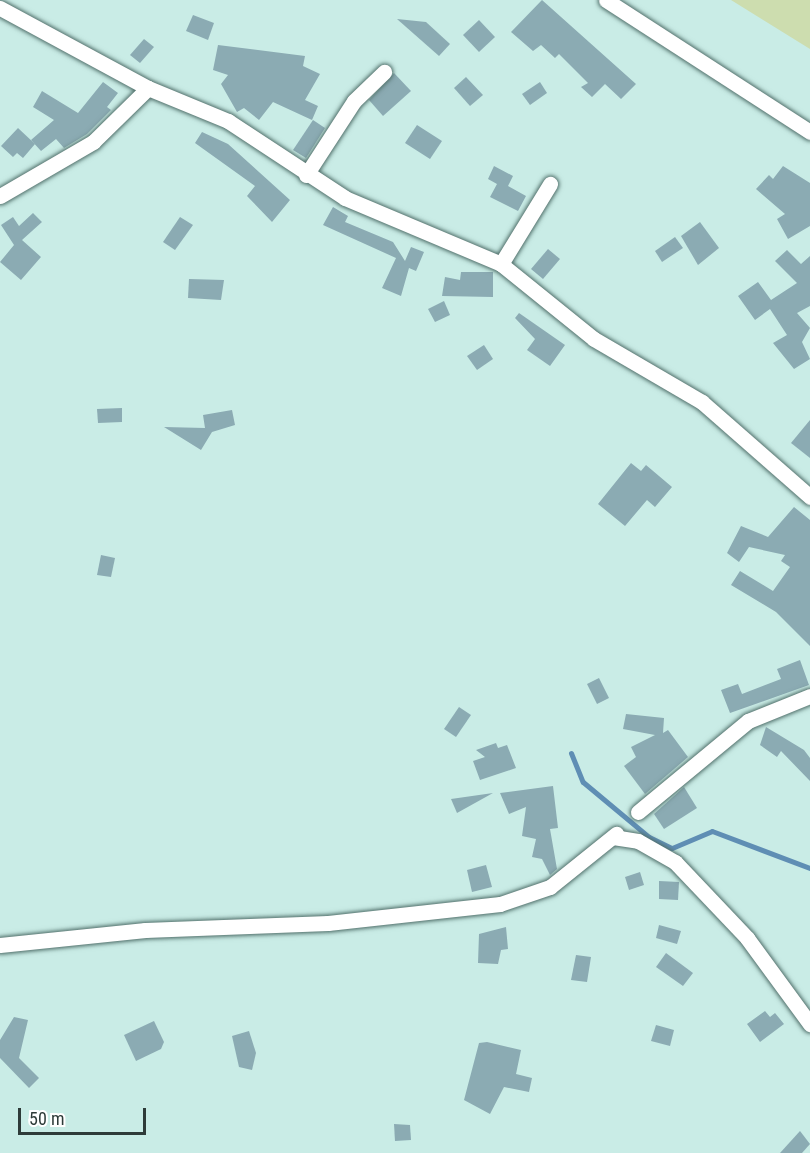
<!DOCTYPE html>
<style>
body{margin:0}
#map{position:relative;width:810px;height:1153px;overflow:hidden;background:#c9ece6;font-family:"Roboto Condensed",sans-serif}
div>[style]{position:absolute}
.green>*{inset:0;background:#cdddaf}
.stream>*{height:5px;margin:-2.5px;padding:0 2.5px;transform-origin:2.5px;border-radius:2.5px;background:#5f8eb4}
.building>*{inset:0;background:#8babb3}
.roads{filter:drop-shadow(0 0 2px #51706b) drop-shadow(0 0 2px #51706b)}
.minor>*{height:15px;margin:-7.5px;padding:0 7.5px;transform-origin:7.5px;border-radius:7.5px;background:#fff}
span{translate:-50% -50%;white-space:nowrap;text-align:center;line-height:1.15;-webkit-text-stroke:5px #fff;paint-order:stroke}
.scale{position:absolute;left:18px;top:1108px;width:128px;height:27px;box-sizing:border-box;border:3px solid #2e3b39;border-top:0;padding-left:8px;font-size:18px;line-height:21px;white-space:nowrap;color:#2e3b39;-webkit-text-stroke:4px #fff;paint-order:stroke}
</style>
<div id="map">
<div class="green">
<i style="clip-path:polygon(731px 0,810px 0,810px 49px)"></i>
</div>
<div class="stream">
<i style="left:571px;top:753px;width:31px;rotate:68deg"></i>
<i style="left:583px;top:782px;width:86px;rotate:39.8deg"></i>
<i style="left:649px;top:837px;width:25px;rotate:26deg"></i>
<i style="left:672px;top:848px;width:43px;rotate:-23deg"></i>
<i style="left:712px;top:831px;width:105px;rotate:20.7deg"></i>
</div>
<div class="building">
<i style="clip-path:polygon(542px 0,636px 84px,621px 99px,605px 84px,592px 97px,581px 87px,588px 83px,559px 54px,555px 58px,541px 45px,533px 51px,511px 32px)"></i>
<i style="clip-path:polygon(193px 15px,214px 23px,208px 40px,186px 31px)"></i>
<i style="clip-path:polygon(397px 19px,426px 22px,450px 44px,439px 56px)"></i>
<i style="clip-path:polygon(479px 20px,495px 37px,479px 52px,463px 35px)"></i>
<i style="clip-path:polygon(144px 39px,154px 47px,140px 63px,130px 55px)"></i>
<i style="clip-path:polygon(218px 45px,305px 56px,303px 66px,320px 74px,305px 100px,318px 106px,312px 120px,273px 102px,259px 120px,244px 108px,237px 112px,221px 84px,228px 75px,213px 70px)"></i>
<i style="clip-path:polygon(394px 73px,411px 91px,383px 116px,369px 100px)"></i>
<i style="clip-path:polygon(466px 77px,483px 95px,470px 106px,454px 88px)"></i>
<i style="clip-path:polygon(103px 82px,118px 93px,107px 107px,111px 110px,87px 134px,64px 148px,56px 139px,41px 151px,31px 140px,54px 120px,33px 107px,42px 91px,78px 113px)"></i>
<i style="clip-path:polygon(540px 82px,547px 93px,530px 105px,522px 94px)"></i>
<i style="clip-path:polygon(313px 120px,325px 128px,306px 158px,293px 150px)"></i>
<i style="clip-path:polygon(417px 125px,442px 141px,430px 159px,405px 143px)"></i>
<i style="clip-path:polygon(18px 128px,35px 144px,23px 158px,17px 153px,13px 157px,1px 146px)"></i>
<i style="clip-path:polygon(202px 132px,228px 144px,290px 200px,272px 222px,247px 196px,255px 186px,195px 143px)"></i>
<i style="clip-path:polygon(494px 166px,513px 176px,508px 186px,526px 196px,518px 211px,490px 197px,497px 184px,488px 179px)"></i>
<i style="clip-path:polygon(783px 166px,810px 183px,810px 226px,788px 239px,777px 219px,785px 214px,756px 189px,769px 175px,773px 179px)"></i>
<i style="clip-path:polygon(333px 207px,348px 216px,345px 222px,393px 242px,405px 261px,411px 247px,424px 252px,416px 271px,409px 268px,401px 296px,382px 288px,396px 258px,323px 225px)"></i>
<i style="clip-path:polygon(33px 213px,42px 222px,22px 240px,41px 257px,21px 280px,0 262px,14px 245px,1px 225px,13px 217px,19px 226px)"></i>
<i style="clip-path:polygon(180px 217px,193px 225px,175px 250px,163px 242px)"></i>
<i style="clip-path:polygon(700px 222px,719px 248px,698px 265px,681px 236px)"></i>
<i style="clip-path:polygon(675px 237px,683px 248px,662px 262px,655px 251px)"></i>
<i style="clip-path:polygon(548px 249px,560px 259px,543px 279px,531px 269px)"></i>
<i style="clip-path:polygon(787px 250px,801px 264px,810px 256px,810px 306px,797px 313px,810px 328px,802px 342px,810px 359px,794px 369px,773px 343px,787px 335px,770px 309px,755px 320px,738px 296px,758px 282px,771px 300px,797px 283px,775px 261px)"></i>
<i style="clip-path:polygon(461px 272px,493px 272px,493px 297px,442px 296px,445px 277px,460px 280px)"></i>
<i style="clip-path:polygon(189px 279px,224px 280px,221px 300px,188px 298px)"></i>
<i style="clip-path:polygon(444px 301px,450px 315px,435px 322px,428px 309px)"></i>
<i style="clip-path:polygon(519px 313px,565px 345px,550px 366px,527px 350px,535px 339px,515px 318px)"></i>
<i style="clip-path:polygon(484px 345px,493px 359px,477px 370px,467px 356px)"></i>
<i style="clip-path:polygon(122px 408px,122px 422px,98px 423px,97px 409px)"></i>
<i style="clip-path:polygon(232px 410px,235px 425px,212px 432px,201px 450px,164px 427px,205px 428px,203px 415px)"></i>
<i style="clip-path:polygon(810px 420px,810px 458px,791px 443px)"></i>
<i style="clip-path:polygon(631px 463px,641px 471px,646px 465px,672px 487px,655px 507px,647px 500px,625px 526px,598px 504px)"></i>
<i style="clip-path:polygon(794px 507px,810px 520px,810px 646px,776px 612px,731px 585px,740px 571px,773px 591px,790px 567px,781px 561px,785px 555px,749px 547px,739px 562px,727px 553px,741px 526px,768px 537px)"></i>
<i style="clip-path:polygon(101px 555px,115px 558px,111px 577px,97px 575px)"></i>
<i style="clip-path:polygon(800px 660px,809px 685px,730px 713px,721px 690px,738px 684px,742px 694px,781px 679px,777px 669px)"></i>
<i style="clip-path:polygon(599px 678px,609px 698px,597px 704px,587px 684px)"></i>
<i style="clip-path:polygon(459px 707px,471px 715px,456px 737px,444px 729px)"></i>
<i style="clip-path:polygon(626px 714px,664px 718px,663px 733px,668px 730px,688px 757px,645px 794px,624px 766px,636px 757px,631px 747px,655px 735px,623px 729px)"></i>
<i style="clip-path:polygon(766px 727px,804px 750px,810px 758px,810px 781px,781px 751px,777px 757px,760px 745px)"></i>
<i style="clip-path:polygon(496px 743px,498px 748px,507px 745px,516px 768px,480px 780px,473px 761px,485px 757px,476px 750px)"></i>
<i style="clip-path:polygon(553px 786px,558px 828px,550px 829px,557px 869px,550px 875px,542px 859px,532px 857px,536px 839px,522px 836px,526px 807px,509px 814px,500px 793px)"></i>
<i style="clip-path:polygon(684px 787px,697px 808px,664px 829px,654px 814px)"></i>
<i style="clip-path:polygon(493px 793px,457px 813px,451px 799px)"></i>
<i style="clip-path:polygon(486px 865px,492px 887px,472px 892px,467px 870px)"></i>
<i style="clip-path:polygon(640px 872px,644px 885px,629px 890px,625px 877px)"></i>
<i style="clip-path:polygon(659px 881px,679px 882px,678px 900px,659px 899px)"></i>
<i style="clip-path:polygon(659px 925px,681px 931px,677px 944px,656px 938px)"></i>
<i style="clip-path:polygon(506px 927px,508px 949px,501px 950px,498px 964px,478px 963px,479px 934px)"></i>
<i style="clip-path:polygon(666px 953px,693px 973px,683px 986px,656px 967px)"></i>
<i style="clip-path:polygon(576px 955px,591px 957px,587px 982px,571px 980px)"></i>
<i style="clip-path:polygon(765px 1011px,770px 1017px,775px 1013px,784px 1024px,760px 1042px,747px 1024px)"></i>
<i style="clip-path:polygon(14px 1017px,28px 1020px,19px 1058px,39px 1078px,29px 1088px,0 1058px,0 1040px)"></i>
<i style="clip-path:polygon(154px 1021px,164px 1042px,161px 1049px,136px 1061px,124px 1035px)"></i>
<i style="clip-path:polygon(656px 1025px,674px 1030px,670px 1046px,651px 1041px)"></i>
<i style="clip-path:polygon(249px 1031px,256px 1053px,252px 1070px,239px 1067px,232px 1036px)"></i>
<i style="clip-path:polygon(487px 1042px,521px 1050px,516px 1074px,532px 1078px,529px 1092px,504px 1087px,490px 1114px,464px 1100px,479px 1043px)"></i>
<i style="clip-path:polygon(394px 1124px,410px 1125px,411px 1140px,395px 1141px)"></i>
<i style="clip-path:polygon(800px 1131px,810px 1144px,802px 1153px,780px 1153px)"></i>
</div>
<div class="roads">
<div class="minor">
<i style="left:606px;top:0;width:243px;rotate:32.9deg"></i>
<i style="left:0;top:8px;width:168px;rotate:28.4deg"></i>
<i style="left:148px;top:88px;width:87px;rotate:22.4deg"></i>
<i style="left:228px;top:121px;width:140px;rotate:33.3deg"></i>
<i style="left:345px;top:198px;width:169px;rotate:22.9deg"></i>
<i style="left:501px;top:264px;width:119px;rotate:38.9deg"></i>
<i style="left:594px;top:339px;width:125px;rotate:30.3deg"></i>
<i style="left:702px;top:402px;width:144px;rotate:41.3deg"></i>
<i style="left:306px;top:175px;width:88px;rotate:-57deg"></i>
<i style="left:354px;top:101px;width:42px;rotate:-44deg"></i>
<i style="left:0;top:196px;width:108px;rotate:-30.1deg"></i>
<i style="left:93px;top:142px;width:77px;rotate:-44.5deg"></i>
<i style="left:501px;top:264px;width:94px;rotate:-58.5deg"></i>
<i style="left:638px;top:812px;width:143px;rotate:-39.6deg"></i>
<i style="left:748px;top:721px;width:67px;rotate:-22deg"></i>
<i style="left:613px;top:837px;width:25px;rotate:9deg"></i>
<i style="left:638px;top:841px;width:43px;rotate:29.6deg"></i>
<i style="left:675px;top:862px;width:105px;rotate:46.5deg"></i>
<i style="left:747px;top:938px;width:107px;rotate:53.8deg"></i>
<i style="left:0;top:945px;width:146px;rotate:-5.9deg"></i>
<i style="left:145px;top:930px;width:183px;rotate:-2.2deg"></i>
<i style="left:328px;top:923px;width:173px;rotate:-6.3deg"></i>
<i style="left:500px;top:904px;width:53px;rotate:-18.8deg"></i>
<i style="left:550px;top:887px;width:85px;rotate:-38.8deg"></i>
</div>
</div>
<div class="scale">50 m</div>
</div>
